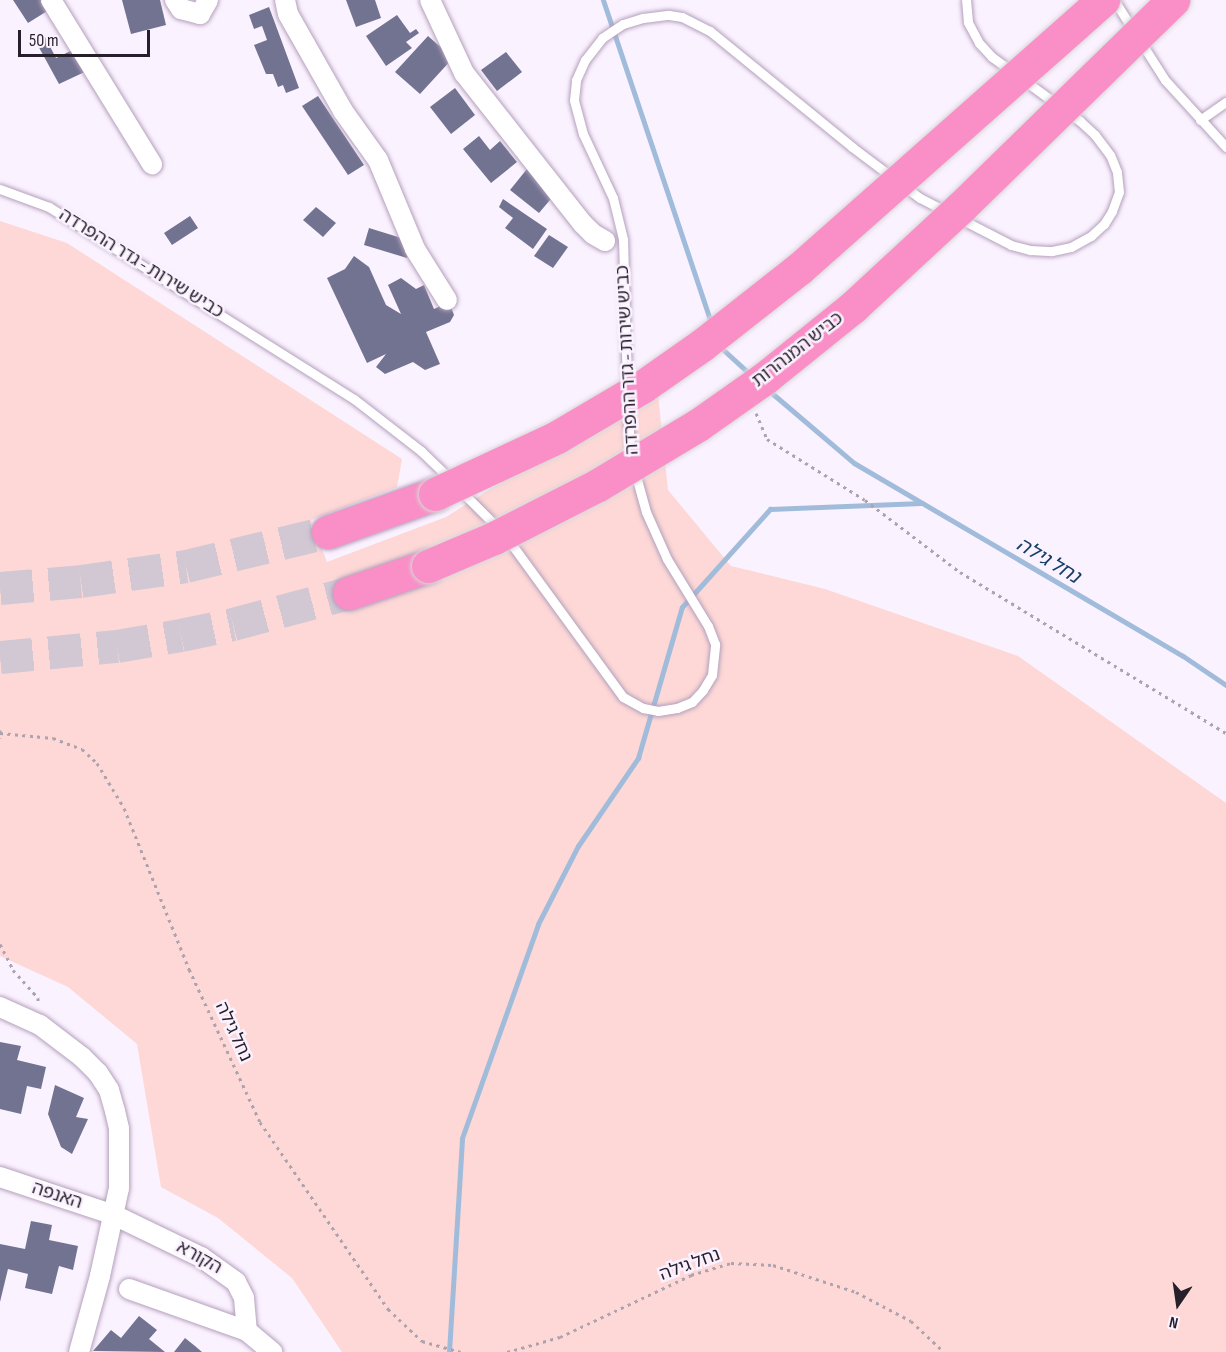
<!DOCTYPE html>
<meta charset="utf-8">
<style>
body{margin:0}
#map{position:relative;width:1226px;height:1352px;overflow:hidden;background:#fbf2ff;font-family:"Sofia Sans Condensed","Noto Sans Hebrew",sans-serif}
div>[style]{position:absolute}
.green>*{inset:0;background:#fdd8d6}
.stream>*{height:5px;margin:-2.5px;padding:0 2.5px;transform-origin:2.5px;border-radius:2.5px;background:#a1bcda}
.building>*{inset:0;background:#727391}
.highway-tunnel>*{height:33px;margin-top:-16.5px;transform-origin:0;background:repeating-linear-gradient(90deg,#d1c8d4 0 33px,transparent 0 49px)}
.path>*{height:3px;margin-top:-1.5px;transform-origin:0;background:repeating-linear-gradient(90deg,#aca3af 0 3px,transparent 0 7.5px)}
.roads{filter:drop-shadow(0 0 2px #b4a0bc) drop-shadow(0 0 2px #b4a0bc)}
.lane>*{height:9px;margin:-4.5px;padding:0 4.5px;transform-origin:4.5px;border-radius:4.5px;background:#fff}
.street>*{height:20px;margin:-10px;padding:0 10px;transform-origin:10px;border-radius:10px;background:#fff}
.highway>*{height:33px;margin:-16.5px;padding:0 16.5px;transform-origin:16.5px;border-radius:16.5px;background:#fa8ec6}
.bridges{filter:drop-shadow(0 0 2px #d8d7d9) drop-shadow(0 0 2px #d8d7d9)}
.highway-bridge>*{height:33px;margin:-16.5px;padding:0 16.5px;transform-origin:16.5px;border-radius:16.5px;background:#fa8ec6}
span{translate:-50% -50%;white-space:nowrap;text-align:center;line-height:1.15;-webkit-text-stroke:5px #fbf2ff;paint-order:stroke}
.street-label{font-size:18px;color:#271f2a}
.water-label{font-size:20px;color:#153e66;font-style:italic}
.north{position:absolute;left:1148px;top:1274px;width:60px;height:60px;-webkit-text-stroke:4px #fbf2ff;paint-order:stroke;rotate:193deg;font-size:16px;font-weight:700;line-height:24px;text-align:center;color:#271f2a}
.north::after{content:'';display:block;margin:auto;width:21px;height:27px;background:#271f2a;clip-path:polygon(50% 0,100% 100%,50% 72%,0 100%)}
.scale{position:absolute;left:18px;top:30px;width:132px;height:27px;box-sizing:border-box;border:3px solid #271f2a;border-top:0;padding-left:8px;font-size:18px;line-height:21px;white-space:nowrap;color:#271f2a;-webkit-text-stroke:4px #fbf2ff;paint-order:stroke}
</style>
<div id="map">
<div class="green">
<i style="clip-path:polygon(0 221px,67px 243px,402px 459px,397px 487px,311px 520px,327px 562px,446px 517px,657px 384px,668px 490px,731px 566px,825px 589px,1018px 656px,1226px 803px,1226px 1352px,342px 1352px,292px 1278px,218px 1218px,161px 1187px,137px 1044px,68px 987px,0 956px)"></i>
</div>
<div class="stream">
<i style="left:603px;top:0;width:343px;rotate:71.5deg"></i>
<i style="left:718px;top:345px;width:45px;rotate:42.3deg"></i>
<i style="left:767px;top:389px;width:114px;rotate:40.4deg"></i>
<i style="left:854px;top:463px;width:381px;rotate:30.4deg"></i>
<i style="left:1183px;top:656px;width:52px;rotate:34deg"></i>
<i style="left:449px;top:1352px;width:214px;rotate:-86.5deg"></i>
<i style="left:462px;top:1138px;width:227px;rotate:-70.4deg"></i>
<i style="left:538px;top:924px;width:88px;rotate:-62.9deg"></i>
<i style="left:578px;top:846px;width:107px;rotate:-55.7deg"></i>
<i style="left:638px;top:758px;width:157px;rotate:-73.8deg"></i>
<i style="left:682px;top:607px;width:132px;rotate:-48.1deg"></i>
<i style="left:770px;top:509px;width:152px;rotate:-2.3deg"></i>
</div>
<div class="building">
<i style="clip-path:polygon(13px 0,47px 0,52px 8px,28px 23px)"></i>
<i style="clip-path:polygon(122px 0,160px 0,166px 25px,131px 34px)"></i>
<i style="clip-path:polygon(346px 0,375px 0,381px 18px,356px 27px)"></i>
<i style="clip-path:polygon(269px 7px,299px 88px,286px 93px,283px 85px,278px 87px,273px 74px,266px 74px,254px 45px,267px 40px,262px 26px,254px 29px,249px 15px)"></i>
<i style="clip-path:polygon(397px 15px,410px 33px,416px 29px,419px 33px,406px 42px,412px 48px,386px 66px,366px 36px)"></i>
<i style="clip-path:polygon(428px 36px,453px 58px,420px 94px,395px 72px)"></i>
<i style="clip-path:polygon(45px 37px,56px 58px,79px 47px,91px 69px,59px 84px,36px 42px)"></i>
<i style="clip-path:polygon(506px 52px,522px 72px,497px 91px,481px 70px)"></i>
<i style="clip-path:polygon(455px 88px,475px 115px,451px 134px,430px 107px)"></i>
<i style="clip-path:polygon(318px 96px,364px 165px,348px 175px,302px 106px)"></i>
<i style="clip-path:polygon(479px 136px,490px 150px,500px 141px,517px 162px,491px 183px,463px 149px)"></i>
<i style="clip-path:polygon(527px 169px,555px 194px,539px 213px,510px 190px)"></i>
<i style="clip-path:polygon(503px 199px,547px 229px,533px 249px,505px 228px,513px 218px,499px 207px)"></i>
<i style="clip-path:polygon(316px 207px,336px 223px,323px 237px,303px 220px)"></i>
<i style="clip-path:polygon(190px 216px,198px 228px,172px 245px,164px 233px)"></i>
<i style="clip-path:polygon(369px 228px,411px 241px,407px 258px,364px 245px)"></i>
<i style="clip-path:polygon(549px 235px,568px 247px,553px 268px,534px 256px)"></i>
<i style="clip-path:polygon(354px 256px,369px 267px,386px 305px,401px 314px,388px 285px,401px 278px,416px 289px,424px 285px,434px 309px,449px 302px,454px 315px,450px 322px,426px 332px,440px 364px,425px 370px,413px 362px,385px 374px,376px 367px,386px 354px,367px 363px,327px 278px,345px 269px)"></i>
<i style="clip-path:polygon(0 1042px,21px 1046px,17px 1060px,46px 1067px,41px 1089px,27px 1086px,21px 1114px,0 1109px)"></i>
<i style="clip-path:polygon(55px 1085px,84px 1098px,76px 1117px,88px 1119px,72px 1154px,61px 1147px,48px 1114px)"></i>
<i style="clip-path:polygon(31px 1221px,52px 1225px,49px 1240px,78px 1246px,73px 1270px,59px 1266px,52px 1294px,25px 1288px,28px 1274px,8px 1269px,0 1302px,0 1244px,25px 1249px)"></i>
<i style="clip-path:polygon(139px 1316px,157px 1330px,149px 1339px,165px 1352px,93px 1351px,111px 1330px,121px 1338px)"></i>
<i style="clip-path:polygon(185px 1338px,195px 1346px,202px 1352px,174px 1352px)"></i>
</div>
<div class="highway-tunnel">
<i style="left:0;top:588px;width:81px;rotate:-4.9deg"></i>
<i style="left:81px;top:581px;width:106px;rotate:-8.1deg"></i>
<i style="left:186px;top:566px;width:146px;rotate:-13.5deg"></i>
<i style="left:0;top:657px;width:118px;rotate:-5.4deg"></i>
<i style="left:117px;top:646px;width:65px;rotate:-9.8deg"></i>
<i style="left:181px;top:635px;width:53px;rotate:-11.9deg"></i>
<i style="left:233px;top:624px;width:120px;rotate:-15deg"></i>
</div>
<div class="path">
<i style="left:756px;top:413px;width:28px;rotate:67deg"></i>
<i style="left:767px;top:439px;width:115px;rotate:31.9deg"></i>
<i style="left:865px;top:500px;width:119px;rotate:37.2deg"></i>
<i style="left:960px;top:572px;width:311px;rotate:31.2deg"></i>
<i style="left:0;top:730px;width:8px;rotate:90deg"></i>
<i style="left:0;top:733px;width:53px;rotate:5.4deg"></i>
<i style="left:53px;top:738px;width:31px;rotate:21deg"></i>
<i style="left:82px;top:749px;width:21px;rotate:43deg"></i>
<i style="left:97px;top:763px;width:52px;rotate:59deg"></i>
<i style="left:124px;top:808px;width:174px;rotate:68deg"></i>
<i style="left:189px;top:969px;width:169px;rotate:65.1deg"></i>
<i style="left:260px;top:1122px;width:227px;rotate:55.6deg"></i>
<i style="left:388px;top:1309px;width:47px;rotate:43.3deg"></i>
<i style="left:422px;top:1341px;width:40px;rotate:16deg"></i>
<i style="left:0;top:944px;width:29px;rotate:63deg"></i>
<i style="left:13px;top:970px;width:38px;rotate:48deg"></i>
<i style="left:38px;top:998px;width:7px;rotate:90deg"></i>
<i style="left:507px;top:1352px;width:55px;rotate:-15.8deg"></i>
<i style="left:560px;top:1337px;width:145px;rotate:-25.3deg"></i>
<i style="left:691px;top:1275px;width:42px;rotate:-16.7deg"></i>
<i style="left:731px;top:1263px;width:42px;rotate:2.7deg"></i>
<i style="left:773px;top:1265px;width:87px;rotate:18deg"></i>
<i style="left:856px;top:1292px;width:62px;rotate:27.8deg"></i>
<i style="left:911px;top:1321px;width:45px;rotate:43.2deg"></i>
</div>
<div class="roads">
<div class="lane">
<i style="left:1114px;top:0;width:95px;rotate:57.5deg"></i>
<i style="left:1165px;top:80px;width:91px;rotate:47.7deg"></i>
<i style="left:1200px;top:120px;width:32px;rotate:-35deg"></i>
<i style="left:0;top:189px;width:52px;rotate:20.2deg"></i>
<i style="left:49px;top:207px;width:360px;rotate:32.2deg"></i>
<i style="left:354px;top:399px;width:85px;rotate:37.8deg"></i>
<i style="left:421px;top:451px;width:40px;rotate:44deg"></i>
<i style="left:627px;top:390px;width:151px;rotate:-91.5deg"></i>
<i style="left:623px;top:239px;width:42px;rotate:-103.7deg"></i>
<i style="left:613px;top:198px;width:71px;rotate:-115.1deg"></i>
<i style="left:583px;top:134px;width:35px;rotate:-105deg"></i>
<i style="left:574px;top:100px;width:20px;rotate:-84deg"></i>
<i style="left:576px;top:80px;width:22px;rotate:-66deg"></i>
<i style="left:585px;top:60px;width:28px;rotate:-52deg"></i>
<i style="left:602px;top:38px;width:25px;rotate:-34deg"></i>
<i style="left:623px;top:24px;width:21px;rotate:-17deg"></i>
<i style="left:643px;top:18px;width:26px;rotate:-7deg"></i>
<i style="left:669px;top:15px;width:13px;rotate:9deg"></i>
<i style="left:682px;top:17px;width:31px;rotate:27deg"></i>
<i style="left:710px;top:31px;width:183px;rotate:39.2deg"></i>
<i style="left:852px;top:147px;width:85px;rotate:36.9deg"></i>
<i style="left:920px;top:198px;width:102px;rotate:27.3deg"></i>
<i style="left:1011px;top:245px;width:20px;rotate:15deg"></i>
<i style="left:1030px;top:250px;width:22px;rotate:3deg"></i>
<i style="left:1052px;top:251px;width:19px;rotate:-12deg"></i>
<i style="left:1071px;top:247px;width:23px;rotate:-29deg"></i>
<i style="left:1091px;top:236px;width:18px;rotate:-43deg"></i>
<i style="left:1104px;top:224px;width:15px;rotate:-58deg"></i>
<i style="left:1112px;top:211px;width:20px;rotate:-70deg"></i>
<i style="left:1119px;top:192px;width:20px;rotate:-96deg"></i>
<i style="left:1117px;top:172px;width:18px;rotate:-112deg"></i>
<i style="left:1110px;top:155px;width:25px;rotate:-127deg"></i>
<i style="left:1095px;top:135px;width:21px;rotate:-137deg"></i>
<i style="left:1080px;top:121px;width:109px;rotate:-144deg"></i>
<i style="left:992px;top:57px;width:19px;rotate:-133deg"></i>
<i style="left:979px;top:43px;width:24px;rotate:-118deg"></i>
<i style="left:968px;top:22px;width:22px;rotate:-95deg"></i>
<i style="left:459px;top:489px;width:55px;rotate:45deg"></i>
<i style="left:507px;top:538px;width:197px;rotate:53.9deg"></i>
<i style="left:623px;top:697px;width:23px;rotate:29deg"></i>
<i style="left:643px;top:708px;width:15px;rotate:11deg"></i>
<i style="left:658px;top:711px;width:19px;rotate:-9deg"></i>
<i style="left:677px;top:708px;width:16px;rotate:-22deg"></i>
<i style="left:692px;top:702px;width:16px;rotate:-47deg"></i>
<i style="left:703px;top:690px;width:17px;rotate:-59deg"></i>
<i style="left:712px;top:675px;width:31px;rotate:-84deg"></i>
<i style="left:715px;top:644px;width:19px;rotate:-111deg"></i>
<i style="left:708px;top:626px;width:79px;rotate:-121.5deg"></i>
<i style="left:667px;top:559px;width:51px;rotate:-114.1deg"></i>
<i style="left:646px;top:512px;width:56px;rotate:-105.5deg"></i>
<i style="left:631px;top:458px;width:55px;rotate:-94.2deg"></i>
</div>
<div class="street">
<i style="left:51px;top:0;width:193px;rotate:58.4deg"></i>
<i style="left:175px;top:0;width:11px;rotate:56deg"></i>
<i style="left:181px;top:9px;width:20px;rotate:15deg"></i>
<i style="left:200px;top:14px;width:16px;rotate:-60deg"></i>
<i style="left:285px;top:0;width:14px;rotate:78deg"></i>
<i style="left:288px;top:14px;width:112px;rotate:60.4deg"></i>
<i style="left:343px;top:111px;width:60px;rotate:54.5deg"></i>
<i style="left:378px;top:160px;width:96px;rotate:67.4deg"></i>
<i style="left:415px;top:249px;width:60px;rotate:57.9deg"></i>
<i style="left:430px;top:0;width:81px;rotate:65deg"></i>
<i style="left:464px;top:73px;width:192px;rotate:51.8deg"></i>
<i style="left:583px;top:224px;width:14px;rotate:45deg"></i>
<i style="left:593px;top:234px;width:14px;rotate:30deg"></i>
<i style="left:0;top:1007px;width:44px;rotate:24.2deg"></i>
<i style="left:40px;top:1025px;width:53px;rotate:37.3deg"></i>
<i style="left:82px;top:1057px;width:23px;rotate:45deg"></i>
<i style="left:98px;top:1073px;width:20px;rotate:57deg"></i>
<i style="left:109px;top:1090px;width:22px;rotate:74deg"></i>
<i style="left:115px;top:1111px;width:18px;rotate:77deg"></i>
<i style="left:119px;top:1129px;width:59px;rotate:90deg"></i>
<i style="left:119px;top:1188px;width:90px;rotate:102.2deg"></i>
<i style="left:100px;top:1276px;width:79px;rotate:105.4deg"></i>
<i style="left:0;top:1177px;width:120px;rotate:18.4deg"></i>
<i style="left:114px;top:1215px;width:97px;rotate:25.8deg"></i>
<i style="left:201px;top:1257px;width:43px;rotate:35.5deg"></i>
<i style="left:236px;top:1282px;width:18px;rotate:63deg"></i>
<i style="left:244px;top:1298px;width:33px;rotate:85deg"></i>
<i style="left:129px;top:1289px;width:125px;rotate:19.6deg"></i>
<i style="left:247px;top:1331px;width:33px;rotate:40deg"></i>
</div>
<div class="highway">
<i style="left:328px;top:532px;width:114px;rotate:-19.6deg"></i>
<i style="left:349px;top:593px;width:83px;rotate:-18.9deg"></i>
</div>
</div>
<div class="bridges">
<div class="highway-bridge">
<i style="left:435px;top:494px;width:135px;rotate:-25deg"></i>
<i style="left:557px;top:437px;width:99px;rotate:-30.5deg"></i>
<i style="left:642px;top:387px;width:73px;rotate:-35deg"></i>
<i style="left:702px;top:345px;width:125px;rotate:-38.2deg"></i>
<i style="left:800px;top:268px;width:405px;rotate:-41.5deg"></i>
<i style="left:428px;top:566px;width:72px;rotate:-23deg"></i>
<i style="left:494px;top:538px;width:117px;rotate:-27deg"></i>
<i style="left:598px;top:485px;width:117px;rotate:-31deg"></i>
<i style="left:698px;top:425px;width:83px;rotate:-35.2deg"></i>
<i style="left:766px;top:377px;width:112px;rotate:-38.8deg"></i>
<i style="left:853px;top:307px;width:146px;rotate:-42.8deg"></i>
<i style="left:960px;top:208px;width:298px;rotate:-44.3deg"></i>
</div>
</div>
<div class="street-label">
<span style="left:141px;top:264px;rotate:32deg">כביש שירות - גדר ההפרדה</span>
<span style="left:798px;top:350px;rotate:-38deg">כביש המנהרות</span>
<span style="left:628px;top:360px;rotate:-93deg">כביש שירות - גדר ההפרדה</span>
<span style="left:233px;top:1032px;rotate:65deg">נחל גילה</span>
<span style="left:57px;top:1196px;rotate:18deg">האנפה</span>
<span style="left:199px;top:1258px;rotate:29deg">הקורא</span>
<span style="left:690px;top:1265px;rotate:-20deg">נחל גילה</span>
</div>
<div class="water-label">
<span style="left:1048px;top:561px;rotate:31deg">נחל גילה</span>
</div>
<div class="north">N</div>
<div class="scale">50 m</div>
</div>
